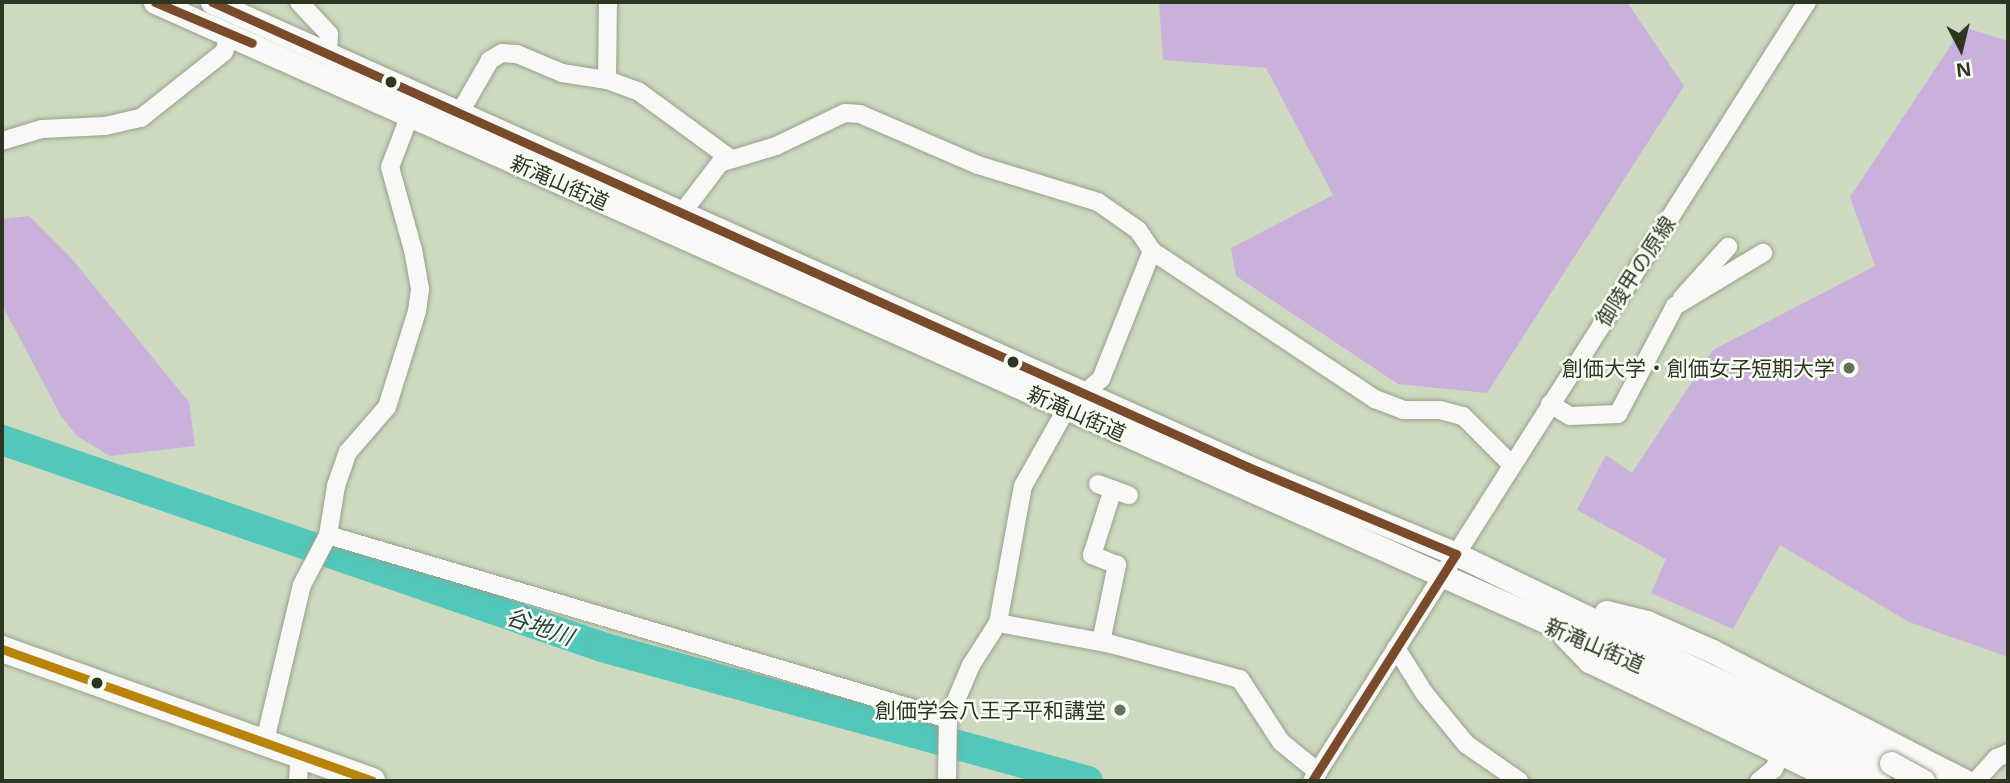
<!DOCTYPE html>
<meta charset="utf-8">
<style>
body{margin:0}
#map{position:relative;width:2010px;height:783px;overflow:hidden;background:#cddac0;font-family:"Open Sans","Noto Sans JP",sans-serif}
div>[style]{position:absolute}
.forest>*{inset:0;background:#cab1dc}
.river>*{height:30px;margin:-15px;padding:0 15px;transform-origin:15px;border-radius:15px;background:#52c7ba}
.roads{filter:drop-shadow(0 0 2px #97a08c) drop-shadow(0 0 2px #97a08c)}
.minor>*{height:18px;margin:-9px;padding:0 9px;transform-origin:9px;border-radius:9px;background:#f8f9f6}
.major>*{height:23px;margin:-11.5px;padding:0 11.5px;transform-origin:11.5px;border-radius:11.5px;background:#f8f9f6}
.highway>*{height:26px;margin:-13px;padding:0 13px;transform-origin:13px;border-radius:13px;background:#f8f9f6}
.bridges{filter:drop-shadow(0 0 2px #97a08c) drop-shadow(0 0 2px #97a08c)}
.major-bridge>*{height:23px;margin:-11.5px;padding:0 11.5px;transform-origin:11.5px;border-radius:11.5px;background:#f8f9f6}
.bus-1>*{height:9px;margin:-4.5px;padding:0 4.5px;transform-origin:4.5px;border-radius:4.5px;background:#7a4b2a}
.bus-2>*{height:9px;margin:-4.5px;padding:0 4.5px;transform-origin:4.5px;border-radius:4.5px;background:#ba840a}
.dots>*{width:19px;height:19px;translate:-50% -50%;box-sizing:border-box;border:4px solid #f9fef5;border-radius:50%}
span{translate:-50% -50%;white-space:nowrap;text-align:center;line-height:1.15;-webkit-text-stroke:5px #f9fef5;paint-order:stroke}
.street-label{font-size:21px;color:#2d3623}
.poi-label{font-size:21px;color:#2d3623}
.right{translate:-100% -50%;text-align:right}
.water-label{font-size:23px;color:#24423f;font-style:italic}
.frame{position:absolute;inset:0;border:4px solid #2d3623;pointer-events:none}
.north{position:absolute;left:1926px;top:14px;width:70px;height:70px;-webkit-text-stroke:5px #f9fef5;paint-order:stroke;rotate:173deg;font-size:19px;font-weight:700;line-height:28px;text-align:center;color:#2d3623}
.north::after{content:'';display:block;margin:auto;width:24px;height:32px;background:#2d3623;clip-path:polygon(50% 0,100% 100%,50% 72%,0 100%)}
</style>
<div id="map">
<div class="forest">
<i style="clip-path:polygon(1159px 2px,1627px 2px,1684px 86px,1487px 393px,1398px 384px,1236px 276px,1231px 248px,1333px 195px,1266px 68px,1163px 60px)"></i>
<i style="clip-path:polygon(1963px 27px,2008px 41px,2008px 657px,1909px 622px,1780px 545px,1733px 629px,1651px 593px,1666px 559px,1577px 510px,1606px 455px,1632px 473px,1713px 350px,1875px 266px,1850px 197px)"></i>
<i style="clip-path:polygon(29px 216px,72px 259px,189px 402px,195px 446px,110px 456px,77px 436px,61px 416px,2px 305px,2px 219px)"></i>
</div>
<div class="river">
<i style="left:2px;top:440px;width:635px;rotate:19.03deg"></i>
<i style="left:602px;top:647px;width:504px;rotate:15.41deg"></i>
</div>
<div class="roads">
<div class="minor">
<i style="left:299px;top:2px;width:44px;rotate:46.8deg"></i>
<i style="left:329px;top:34px;width:20px;rotate:93deg"></i>
<i style="left:607px;top:80px;width:78px;rotate:-89.3deg"></i>
<i style="left:459px;top:114px;width:62px;rotate:-60.1deg"></i>
<i style="left:490px;top:60px;width:14px;rotate:-30deg"></i>
<i style="left:502px;top:53px;width:15px;rotate:4deg"></i>
<i style="left:517px;top:54px;width:49px;rotate:22.9deg"></i>
<i style="left:562px;top:73px;width:46px;rotate:8.8deg"></i>
<i style="left:607px;top:80px;width:33px;rotate:20deg"></i>
<i style="left:638px;top:91px;width:115px;rotate:36.2deg"></i>
<i style="left:2px;top:141px;width:42px;rotate:-16.7deg"></i>
<i style="left:42px;top:129px;width:63px;rotate:-2.7deg"></i>
<i style="left:105px;top:126px;width:37px;rotate:-13deg"></i>
<i style="left:141px;top:118px;width:106px;rotate:-38.5deg"></i>
<i style="left:224px;top:52px;width:20px;rotate:-70deg"></i>
<i style="left:682px;top:213px;width:63px;rotate:-52.8deg"></i>
<i style="left:720px;top:163px;width:59px;rotate:-16.9deg"></i>
<i style="left:776px;top:146px;width:76px;rotate:-25.6deg"></i>
<i style="left:845px;top:113px;width:15px;rotate:4deg"></i>
<i style="left:860px;top:114px;width:129px;rotate:23.4deg"></i>
<i style="left:978px;top:165px;width:126px;rotate:17.1deg"></i>
<i style="left:1098px;top:202px;width:49px;rotate:35deg"></i>
<i style="left:1138px;top:230px;width:25px;rotate:56deg"></i>
<i style="left:1152px;top:251px;width:268px;rotate:33.6deg"></i>
<i style="left:1375px;top:399px;width:30px;rotate:21deg"></i>
<i style="left:1403px;top:410px;width:37px"></i>
<i style="left:1440px;top:410px;width:24px;rotate:15deg"></i>
<i style="left:1463px;top:416px;width:69px;rotate:45deg"></i>
<i style="left:1682px;top:298px;width:69px;rotate:-48deg"></i>
<i style="left:1550px;top:404px;width:23px;rotate:31deg"></i>
<i style="left:1570px;top:416px;width:48px;rotate:-2.4deg"></i>
<i style="left:1618px;top:414px;width:122px;rotate:-62.2deg"></i>
<i style="left:1675px;top:306px;width:103px;rotate:-31.1deg"></i>
<i style="left:1098px;top:484px;width:33px;rotate:20deg"></i>
<i style="left:328px;top:535px;width:647px;rotate:16.53deg"></i>
<i style="left:998px;top:623px;width:115px;rotate:10.5deg"></i>
<i style="left:1111px;top:644px;width:134px;rotate:15.2deg"></i>
<i style="left:1240px;top:679px;width:75px;rotate:56.9deg"></i>
<i style="left:1281px;top:742px;width:48px;rotate:39deg"></i>
<i style="left:1101px;top:642px;width:79px;rotate:-78.3deg"></i>
<i style="left:1117px;top:565px;width:27px;rotate:-158deg"></i>
<i style="left:1092px;top:555px;width:69px;rotate:-72.3deg"></i>
<i style="left:1396px;top:648px;width:54px;rotate:57.8deg"></i>
<i style="left:1425px;top:694px;width:65px;rotate:50.6deg"></i>
<i style="left:1466px;top:744px;width:65px;rotate:34.9deg"></i>
<i style="left:265px;top:741px;width:160px;rotate:-76.7deg"></i>
<i style="left:302px;top:585px;width:56px;rotate:-62.5deg"></i>
<i style="left:328px;top:535px;width:50px;rotate:-80.7deg"></i>
<i style="left:336px;top:486px;width:36px;rotate:-71deg"></i>
<i style="left:348px;top:452px;width:60px;rotate:-49.1deg"></i>
<i style="left:387px;top:407px;width:101px;rotate:-72.6deg"></i>
<i style="left:417px;top:311px;width:22px;rotate:-82deg"></i>
<i style="left:420px;top:289px;width:40px;rotate:-100deg"></i>
<i style="left:413px;top:250px;width:86px;rotate:-105.5deg"></i>
<i style="left:390px;top:167px;width:56px;rotate:-69deg"></i>
<i style="left:298px;top:781px;width:29px;rotate:-86deg"></i>
<i style="left:947px;top:781px;width:62px;rotate:-89.1deg"></i>
<i style="left:948px;top:719px;width:59px;rotate:-66.9deg"></i>
<i style="left:971px;top:665px;width:50px;rotate:-57.3deg"></i>
<i style="left:998px;top:623px;width:139px;rotate:-79.7deg"></i>
<i style="left:1023px;top:486px;width:90px;rotate:-60.6deg"></i>
<i style="left:1067px;top:408px;width:45px;rotate:-40.5deg"></i>
<i style="left:1101px;top:379px;width:138px;rotate:-68.3deg"></i>
<i style="left:1312px;top:781px;width:923px;rotate:-57.57deg"></i>
<i style="left:1759px;top:781px;width:19px;rotate:-39deg"></i>
<i style="left:1774px;top:769px;width:18px;rotate:-68deg"></i>
<i style="left:1976px;top:781px;width:31px;rotate:-48deg"></i>
<i style="left:1997px;top:758px;width:12px;rotate:-24deg"></i>
</div>
<div class="major">
<i style="left:155px;top:2px;width:1634px;rotate:24.01deg"></i>
<i style="left:1648px;top:667px;width:258px;rotate:26.2deg"></i>
<i style="left:212px;top:2px;width:1136px;rotate:24.17deg"></i>
<i style="left:1248px;top:467px;width:225px;rotate:22.7deg"></i>
<i style="left:1456px;top:554px;width:483px;rotate:25.7deg"></i>
<i style="left:1606px;top:612px;width:42px;rotate:13.7deg"></i>
<i style="left:1647px;top:622px;width:71px;rotate:24deg"></i>
<i style="left:1712px;top:651px;width:284px;rotate:27.2deg"></i>
<i style="left:1565px;top:636px;width:35px;rotate:46deg"></i>
<i style="left:1589px;top:661px;width:276px;rotate:25.7deg"></i>
</div>
<div class="highway">
<i style="left:2px;top:649px;width:393px;rotate:19.6deg"></i>
</div>
</div>
<div class="bridges">
<div class="major-bridge">
<i style="left:1891px;top:763px;width:37px;rotate:29deg"></i>
</div>
</div>
<div class="bus-1">
<i style="left:155px;top:2px;width:105px;rotate:22.9deg"></i>
<i style="left:212px;top:2px;width:1136px;rotate:24.17deg"></i>
<i style="left:1248px;top:467px;width:225px;rotate:22.7deg"></i>
<i style="left:1456px;top:554px;width:269px;rotate:122.4deg"></i>
</div>
<div class="bus-2">
<i style="left:2px;top:649px;width:393px;rotate:19.6deg"></i>
</div>
<div class="dots">
<i style="left:391px;top:82px;background:#2d3623"></i>
<i style="left:1013px;top:362px;background:#2d3623"></i>
<i style="left:1849px;top:368px;background:#656f5a"></i>
<i style="left:97px;top:683px;background:#2d3623"></i>
<i style="left:1120px;top:710px;background:#656f5a"></i>
</div>
<div class="street-label">
<span style="left:560px;top:182px;rotate:24deg">新滝山街道</span>
<span style="left:1635px;top:271px;rotate:-57deg">御陵甲の原線</span>
<span style="left:1077px;top:413px;rotate:24deg">新滝山街道</span>
<span style="left:1595px;top:645px;rotate:23deg">新滝山街道</span>
</div>
<div class="poi-label">
<span class="right" style="left:1835px;top:368px">創価大学・創価女子短期大学</span>
<span class="right" style="left:1106px;top:710px">創価学会八王子平和講堂</span>
</div>
<div class="water-label">
<span style="left:540px;top:626px;rotate:19deg">谷地川</span>
</div>
<div class="frame"></div>
<div class="north">N</div>
</div>
